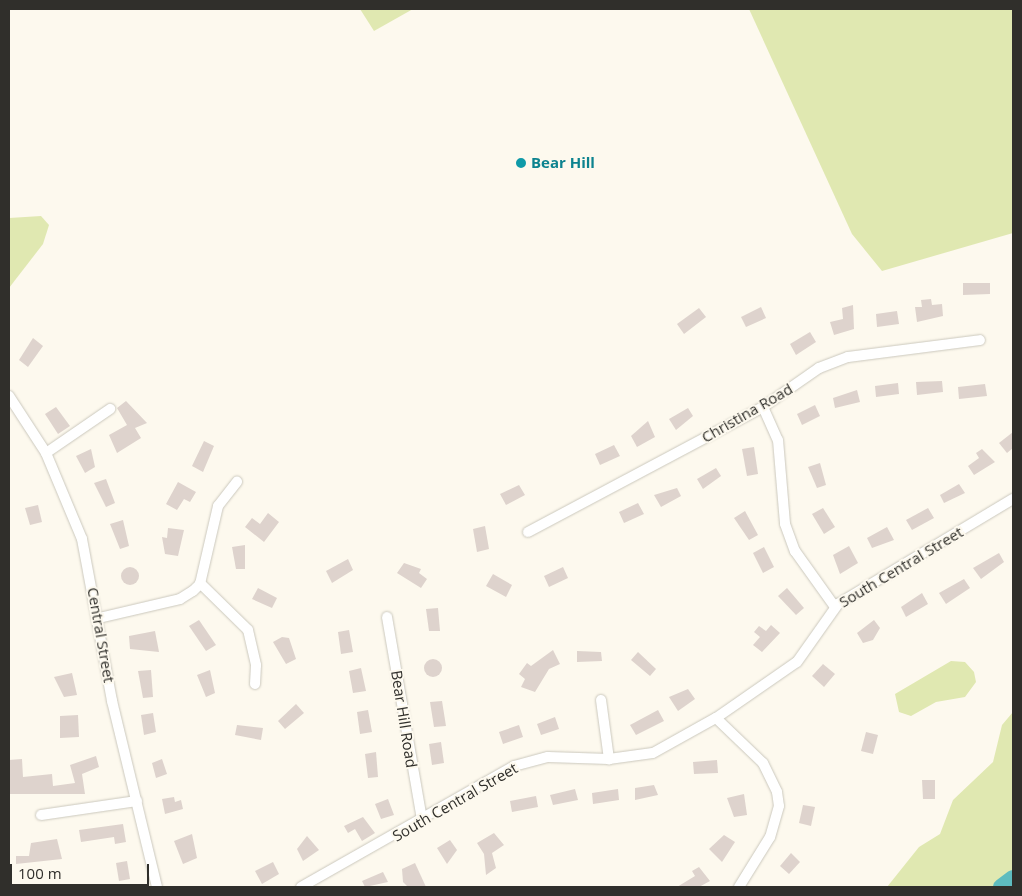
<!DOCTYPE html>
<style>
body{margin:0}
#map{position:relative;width:1022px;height:896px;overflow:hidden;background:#fdf9ee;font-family:"Open Sans",sans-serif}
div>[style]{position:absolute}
.green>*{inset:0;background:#e0e8b1}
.river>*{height:16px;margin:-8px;padding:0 8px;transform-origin:8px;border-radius:8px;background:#5ebcbf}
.building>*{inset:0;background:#ded3cd}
.round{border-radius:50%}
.roads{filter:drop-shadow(0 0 1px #cbc8bd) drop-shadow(0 0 1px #cbc8bd)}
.minor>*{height:10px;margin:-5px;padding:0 5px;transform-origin:5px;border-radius:5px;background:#fff}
.dots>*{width:14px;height:14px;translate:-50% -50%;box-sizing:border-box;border:2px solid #fdf9ee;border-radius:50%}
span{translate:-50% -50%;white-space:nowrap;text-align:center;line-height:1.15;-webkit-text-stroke:4px #fdf9ee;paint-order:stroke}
.culture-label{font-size:15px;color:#0d838f;font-weight:700}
.left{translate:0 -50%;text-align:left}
.street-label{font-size:15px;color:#302f2b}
.frame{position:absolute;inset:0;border:10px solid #302f2b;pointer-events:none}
.scale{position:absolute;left:10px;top:864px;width:139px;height:22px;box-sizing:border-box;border:2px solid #302f2b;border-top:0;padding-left:6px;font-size:15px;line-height:18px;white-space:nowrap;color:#302f2b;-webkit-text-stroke:4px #fdf9ee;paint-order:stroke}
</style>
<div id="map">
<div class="green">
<i style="clip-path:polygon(360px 9px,413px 9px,374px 31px)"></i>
<i style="clip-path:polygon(749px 9px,1013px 9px,1013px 233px,882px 271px,852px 234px)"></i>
<i style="clip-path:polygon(41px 216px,49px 225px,43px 244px,9px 288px,9px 218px)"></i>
<i style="clip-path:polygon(951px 661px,965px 662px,974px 672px,976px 682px,965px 697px,936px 702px,911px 716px,899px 712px,895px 694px)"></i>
<i style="clip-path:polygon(1013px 712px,1013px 887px,887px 887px,919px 847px,940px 834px,953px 800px,993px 762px,1002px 725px)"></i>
</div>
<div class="river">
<i style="left:1001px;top:887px;width:15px;rotate:-37deg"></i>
</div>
<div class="building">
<i style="clip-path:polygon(963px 283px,990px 283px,990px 294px,963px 295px)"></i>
<i style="clip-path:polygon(931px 299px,932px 305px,942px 304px,943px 316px,917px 322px,915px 307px,922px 307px,921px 300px)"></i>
<i style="clip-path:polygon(853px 305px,854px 329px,834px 335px,830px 322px,843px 319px,842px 308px)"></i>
<i style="clip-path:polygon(761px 307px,766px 318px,746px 327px,741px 317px)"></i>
<i style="clip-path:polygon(699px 308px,706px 317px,684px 334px,677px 324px)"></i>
<i style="clip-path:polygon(897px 311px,899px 324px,877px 327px,876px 314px)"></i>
<i style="clip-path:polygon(810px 332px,816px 342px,796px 355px,790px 344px)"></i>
<i style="clip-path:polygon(33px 338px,43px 346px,28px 367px,19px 360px)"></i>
<i style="clip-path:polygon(942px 381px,943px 392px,917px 395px,916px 382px)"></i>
<i style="clip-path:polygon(898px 383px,899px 394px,876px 397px,875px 386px)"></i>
<i style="clip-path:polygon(985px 384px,987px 396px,959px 399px,958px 387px)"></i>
<i style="clip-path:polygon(857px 390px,860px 402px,835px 408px,833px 398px)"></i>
<i style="clip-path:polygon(126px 401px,147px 423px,135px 428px,141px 438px,117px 453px,109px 435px,127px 425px,117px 408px)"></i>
<i style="clip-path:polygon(815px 405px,820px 416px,802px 425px,797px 414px)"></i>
<i style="clip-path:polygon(56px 407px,70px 426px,58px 434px,45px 414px)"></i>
<i style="clip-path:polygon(688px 408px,693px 416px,676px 430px,669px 419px)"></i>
<i style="clip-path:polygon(648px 421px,655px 437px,637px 447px,631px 436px)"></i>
<i style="clip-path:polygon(1013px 432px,1013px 448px,1007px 453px,999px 443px)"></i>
<i style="clip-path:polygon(204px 441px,214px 446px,203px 472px,192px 466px)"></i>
<i style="clip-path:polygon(614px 445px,620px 456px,600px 465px,595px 454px)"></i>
<i style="clip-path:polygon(754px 447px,758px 474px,747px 476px,742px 449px)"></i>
<i style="clip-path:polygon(91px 449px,95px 467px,85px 473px,76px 456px)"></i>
<i style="clip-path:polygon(982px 449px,995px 462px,974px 475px,968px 466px,979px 458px,976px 453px)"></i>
<i style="clip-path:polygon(820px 463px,826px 485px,817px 488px,808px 467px)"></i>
<i style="clip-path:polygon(716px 468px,721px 476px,703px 489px,697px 479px)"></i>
<i style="clip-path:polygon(106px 479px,115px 503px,106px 507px,94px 483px)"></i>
<i style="clip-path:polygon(178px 482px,196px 492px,190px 502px,184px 499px,177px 510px,166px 504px)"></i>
<i style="clip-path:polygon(959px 484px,965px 493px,944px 503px,940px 495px)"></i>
<i style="clip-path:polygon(519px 485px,525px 495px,506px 505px,500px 494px)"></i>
<i style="clip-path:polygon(677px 488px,681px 496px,661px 507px,654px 495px)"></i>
<i style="clip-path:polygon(638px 503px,644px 514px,624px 523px,619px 512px)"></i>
<i style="clip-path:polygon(38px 505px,42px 522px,30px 525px,25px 508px)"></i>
<i style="clip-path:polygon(823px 508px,835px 527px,824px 534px,812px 514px)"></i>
<i style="clip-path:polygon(928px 508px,934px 518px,912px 530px,906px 520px)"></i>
<i style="clip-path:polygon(745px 511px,758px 535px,749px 540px,734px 518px)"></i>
<i style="clip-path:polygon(268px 513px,279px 522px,264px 542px,245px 527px,252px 518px,260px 524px)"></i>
<i style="clip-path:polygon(123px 520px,129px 546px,120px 549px,110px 524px)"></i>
<i style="clip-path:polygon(485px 526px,489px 549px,477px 552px,473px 529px)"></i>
<i style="clip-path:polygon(887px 527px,894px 540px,872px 548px,867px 538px)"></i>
<i style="clip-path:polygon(168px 528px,184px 530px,178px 556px,165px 554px,162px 537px,167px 538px)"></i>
<i style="clip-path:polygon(245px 545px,245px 569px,236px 569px,232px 547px)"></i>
<i style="clip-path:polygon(849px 546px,858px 563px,840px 574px,833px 555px)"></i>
<i style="clip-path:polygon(764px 547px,774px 567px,763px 573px,753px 553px)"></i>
<i style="clip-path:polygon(999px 553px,1004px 562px,981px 579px,973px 568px)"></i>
<i style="clip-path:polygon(348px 559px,353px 570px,332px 583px,326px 571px)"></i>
<i style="clip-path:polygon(404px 563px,421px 569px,419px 573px,427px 579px,421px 588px,397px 573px)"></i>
<i style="clip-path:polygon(563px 567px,568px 578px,549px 587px,544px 576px)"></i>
<i class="round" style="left:121px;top:567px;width:18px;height:18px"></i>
<i style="clip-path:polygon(493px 574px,512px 585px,506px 597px,486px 586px)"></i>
<i style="clip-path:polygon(964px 579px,970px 588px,946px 604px,939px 593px)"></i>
<i style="clip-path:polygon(258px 588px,277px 598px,272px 608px,252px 599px)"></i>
<i style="clip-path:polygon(787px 588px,804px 608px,796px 615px,778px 596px)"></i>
<i style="clip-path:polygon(922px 593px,928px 604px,906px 617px,901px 607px)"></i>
<i style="clip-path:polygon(438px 608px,440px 631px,429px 631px,426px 609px)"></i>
<i style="clip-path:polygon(199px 620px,216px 645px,206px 651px,189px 626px)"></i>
<i style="clip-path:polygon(874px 620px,880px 628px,873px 640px,863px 643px,857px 633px)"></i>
<i style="clip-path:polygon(771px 625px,780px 633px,762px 652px,753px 645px,760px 637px,754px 632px,759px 626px,766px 631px)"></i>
<i style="clip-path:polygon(349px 630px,353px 652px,341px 654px,338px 632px)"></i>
<i style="clip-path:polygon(155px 631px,159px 652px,130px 649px,129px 636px)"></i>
<i style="clip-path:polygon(282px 637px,289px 638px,296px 659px,286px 664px,273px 642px)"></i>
<i style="clip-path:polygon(553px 650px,560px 664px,549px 669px,535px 692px,521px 687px,525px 679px,519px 674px,527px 663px,531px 666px)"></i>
<i style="clip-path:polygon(577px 651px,601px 652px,602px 661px,577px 662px)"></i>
<i style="clip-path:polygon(638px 652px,656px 669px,650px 676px,631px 660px)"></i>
<i class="round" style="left:424px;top:659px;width:18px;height:18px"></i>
<i style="clip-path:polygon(823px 664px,835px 674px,824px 687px,812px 676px)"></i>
<i style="clip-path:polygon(361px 668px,366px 691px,353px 693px,349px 671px)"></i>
<i style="clip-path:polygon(151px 670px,153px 697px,143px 698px,138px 671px)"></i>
<i style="clip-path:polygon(210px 670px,215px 693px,206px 697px,197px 675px)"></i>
<i style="clip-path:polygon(72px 673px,77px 695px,64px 697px,54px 677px)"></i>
<i style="clip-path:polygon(688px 689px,695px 699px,678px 711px,669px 697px)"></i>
<i style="clip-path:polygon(442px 701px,446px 726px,434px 727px,430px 702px)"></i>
<i style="clip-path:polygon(296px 704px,304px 713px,285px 729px,278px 721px)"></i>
<i style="clip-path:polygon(368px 710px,372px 732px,360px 734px,357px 712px)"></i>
<i style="clip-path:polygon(658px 710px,664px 721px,636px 735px,630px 725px)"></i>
<i style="clip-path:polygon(153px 713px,156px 732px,144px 735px,141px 715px)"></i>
<i style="clip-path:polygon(78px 715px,79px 737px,60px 738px,60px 716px)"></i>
<i style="clip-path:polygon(555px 717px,559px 729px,541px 735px,537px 724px)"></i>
<i style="clip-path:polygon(237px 725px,263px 728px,261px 740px,235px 735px)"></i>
<i style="clip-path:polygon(519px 725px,523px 737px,503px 744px,499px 732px)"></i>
<i style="clip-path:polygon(866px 732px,878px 735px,873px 754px,861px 751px)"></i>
<i style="clip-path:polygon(441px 742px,444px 763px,432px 765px,429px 744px)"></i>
<i style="clip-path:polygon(376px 752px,378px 777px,368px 778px,365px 754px)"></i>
<i style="clip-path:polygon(96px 756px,99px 767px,82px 774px,85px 794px,9px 794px,9px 760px,22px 759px,23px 777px,52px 774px,53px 786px,75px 783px,70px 765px)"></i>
<i style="clip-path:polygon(162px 759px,167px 774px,156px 778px,152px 763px)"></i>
<i style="clip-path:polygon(717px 760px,718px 773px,694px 774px,693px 762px)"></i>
<i style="clip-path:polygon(922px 780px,935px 780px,935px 799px,923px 799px)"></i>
<i style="clip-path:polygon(654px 785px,658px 795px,635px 800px,635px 788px)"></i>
<i style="clip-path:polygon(575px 789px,578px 800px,553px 805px,550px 795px)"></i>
<i style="clip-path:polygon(618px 789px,619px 800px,593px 804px,592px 793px)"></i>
<i style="clip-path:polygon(744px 794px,747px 815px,734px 817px,727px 798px)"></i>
<i style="clip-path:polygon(536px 796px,538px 807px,512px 812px,510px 801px)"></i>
<i style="clip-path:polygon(174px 797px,175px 802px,181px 800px,183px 809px,165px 814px,162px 799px)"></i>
<i style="clip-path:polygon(388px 799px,394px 815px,381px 819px,375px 804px)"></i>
<i style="clip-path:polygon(803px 805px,815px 807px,811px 826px,799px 823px)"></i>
<i style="clip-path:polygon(363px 817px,375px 833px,362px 841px,355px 829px,348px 833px,344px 826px)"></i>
<i style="clip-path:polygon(123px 824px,126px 842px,115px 844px,114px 837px,81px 842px,79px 830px)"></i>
<i style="clip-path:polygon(494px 833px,504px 845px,492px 853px,496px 868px,486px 875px,484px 854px,477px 843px)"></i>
<i style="clip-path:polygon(192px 834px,197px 858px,183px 864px,174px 841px)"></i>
<i style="clip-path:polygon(724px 835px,735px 842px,722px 862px,709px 849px)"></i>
<i style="clip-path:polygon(307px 836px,319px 850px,303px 861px,297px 849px)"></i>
<i style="clip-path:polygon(57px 839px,62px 859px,16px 864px,16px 856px,29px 856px,31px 843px)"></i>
<i style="clip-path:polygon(450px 840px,457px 850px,447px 864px,437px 848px)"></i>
<i style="clip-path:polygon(791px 853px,800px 862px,789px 874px,780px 866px)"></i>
<i style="clip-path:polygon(127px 861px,130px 879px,119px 881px,116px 863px)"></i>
<i style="clip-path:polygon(273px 862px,279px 874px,262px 884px,255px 871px)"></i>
<i style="clip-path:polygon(415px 863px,426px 887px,408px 887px,403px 882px,402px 869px)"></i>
<i style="clip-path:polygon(699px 867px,710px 881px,699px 887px,677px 887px,695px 876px,692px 871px)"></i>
<i style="clip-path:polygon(383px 872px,388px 882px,365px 887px,362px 881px)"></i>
</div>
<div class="roads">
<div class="minor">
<i style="left:9px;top:396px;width:68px;rotate:57deg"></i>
<i style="left:46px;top:453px;width:93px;rotate:67.3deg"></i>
<i style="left:82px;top:539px;width:165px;rotate:79.5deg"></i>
<i style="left:112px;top:701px;width:191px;rotate:76.4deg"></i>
<i style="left:763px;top:407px;width:36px;rotate:66deg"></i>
<i style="left:778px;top:440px;width:84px;rotate:85.2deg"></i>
<i style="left:785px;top:524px;width:29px;rotate:70deg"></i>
<i style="left:795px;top:551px;width:69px;rotate:54.5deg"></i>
<i style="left:46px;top:453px;width:78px;rotate:-34.5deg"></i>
<i style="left:528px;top:532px;width:266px;rotate:-28deg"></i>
<i style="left:763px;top:407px;width:68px;rotate:-34.9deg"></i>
<i style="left:819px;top:368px;width:31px;rotate:-21deg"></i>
<i style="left:848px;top:357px;width:133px;rotate:-7.3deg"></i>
<i style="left:200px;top:583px;width:67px;rotate:44.4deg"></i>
<i style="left:248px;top:630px;width:36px;rotate:77deg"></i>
<i style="left:256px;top:665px;width:19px;rotate:93deg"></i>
<i style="left:387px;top:617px;width:206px;rotate:80.2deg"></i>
<i style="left:99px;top:618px;width:83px;rotate:-13.2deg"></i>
<i style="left:180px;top:599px;width:15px;rotate:-32deg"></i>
<i style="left:193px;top:591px;width:10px;rotate:-45deg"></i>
<i style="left:200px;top:584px;width:80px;rotate:-77deg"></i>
<i style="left:218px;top:506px;width:31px;rotate:-52deg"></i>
<i style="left:601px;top:700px;width:60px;rotate:82.3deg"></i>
<i style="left:716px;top:718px;width:65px;rotate:43.8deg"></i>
<i style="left:763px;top:763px;width:32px;rotate:64deg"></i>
<i style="left:777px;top:792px;width:14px;rotate:82deg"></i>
<i style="left:779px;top:806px;width:32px;rotate:106deg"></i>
<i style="left:770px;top:837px;width:59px;rotate:121.8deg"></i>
<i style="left:41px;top:815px;width:97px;rotate:-8.3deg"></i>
<i style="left:301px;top:887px;width:245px;rotate:-29.6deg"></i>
<i style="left:514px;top:766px;width:35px;rotate:-15deg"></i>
<i style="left:548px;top:757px;width:61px;rotate:1.9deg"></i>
<i style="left:609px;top:759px;width:44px;rotate:-7.8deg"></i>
<i style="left:653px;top:753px;width:72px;rotate:-29.1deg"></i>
<i style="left:716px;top:718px;width:98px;rotate:-34.7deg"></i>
<i style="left:797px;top:662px;width:71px;rotate:-54.7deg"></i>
<i style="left:838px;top:604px;width:204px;rotate:-31deg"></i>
</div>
</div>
<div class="dots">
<i style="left:521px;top:163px;background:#0f9aa8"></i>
</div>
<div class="culture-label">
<span class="left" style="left:531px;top:163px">Bear Hill</span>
</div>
<div class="street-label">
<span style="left:747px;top:413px;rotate:-30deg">Christina Road</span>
<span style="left:901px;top:567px;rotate:-31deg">South Central Street</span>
<span style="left:101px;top:635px;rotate:80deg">Central Street</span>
<span style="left:404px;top:719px;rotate:81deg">Bear Hill Road</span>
<span style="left:455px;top:802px;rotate:-30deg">South Central Street</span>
</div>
<div class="frame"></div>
<div class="scale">100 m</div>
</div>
